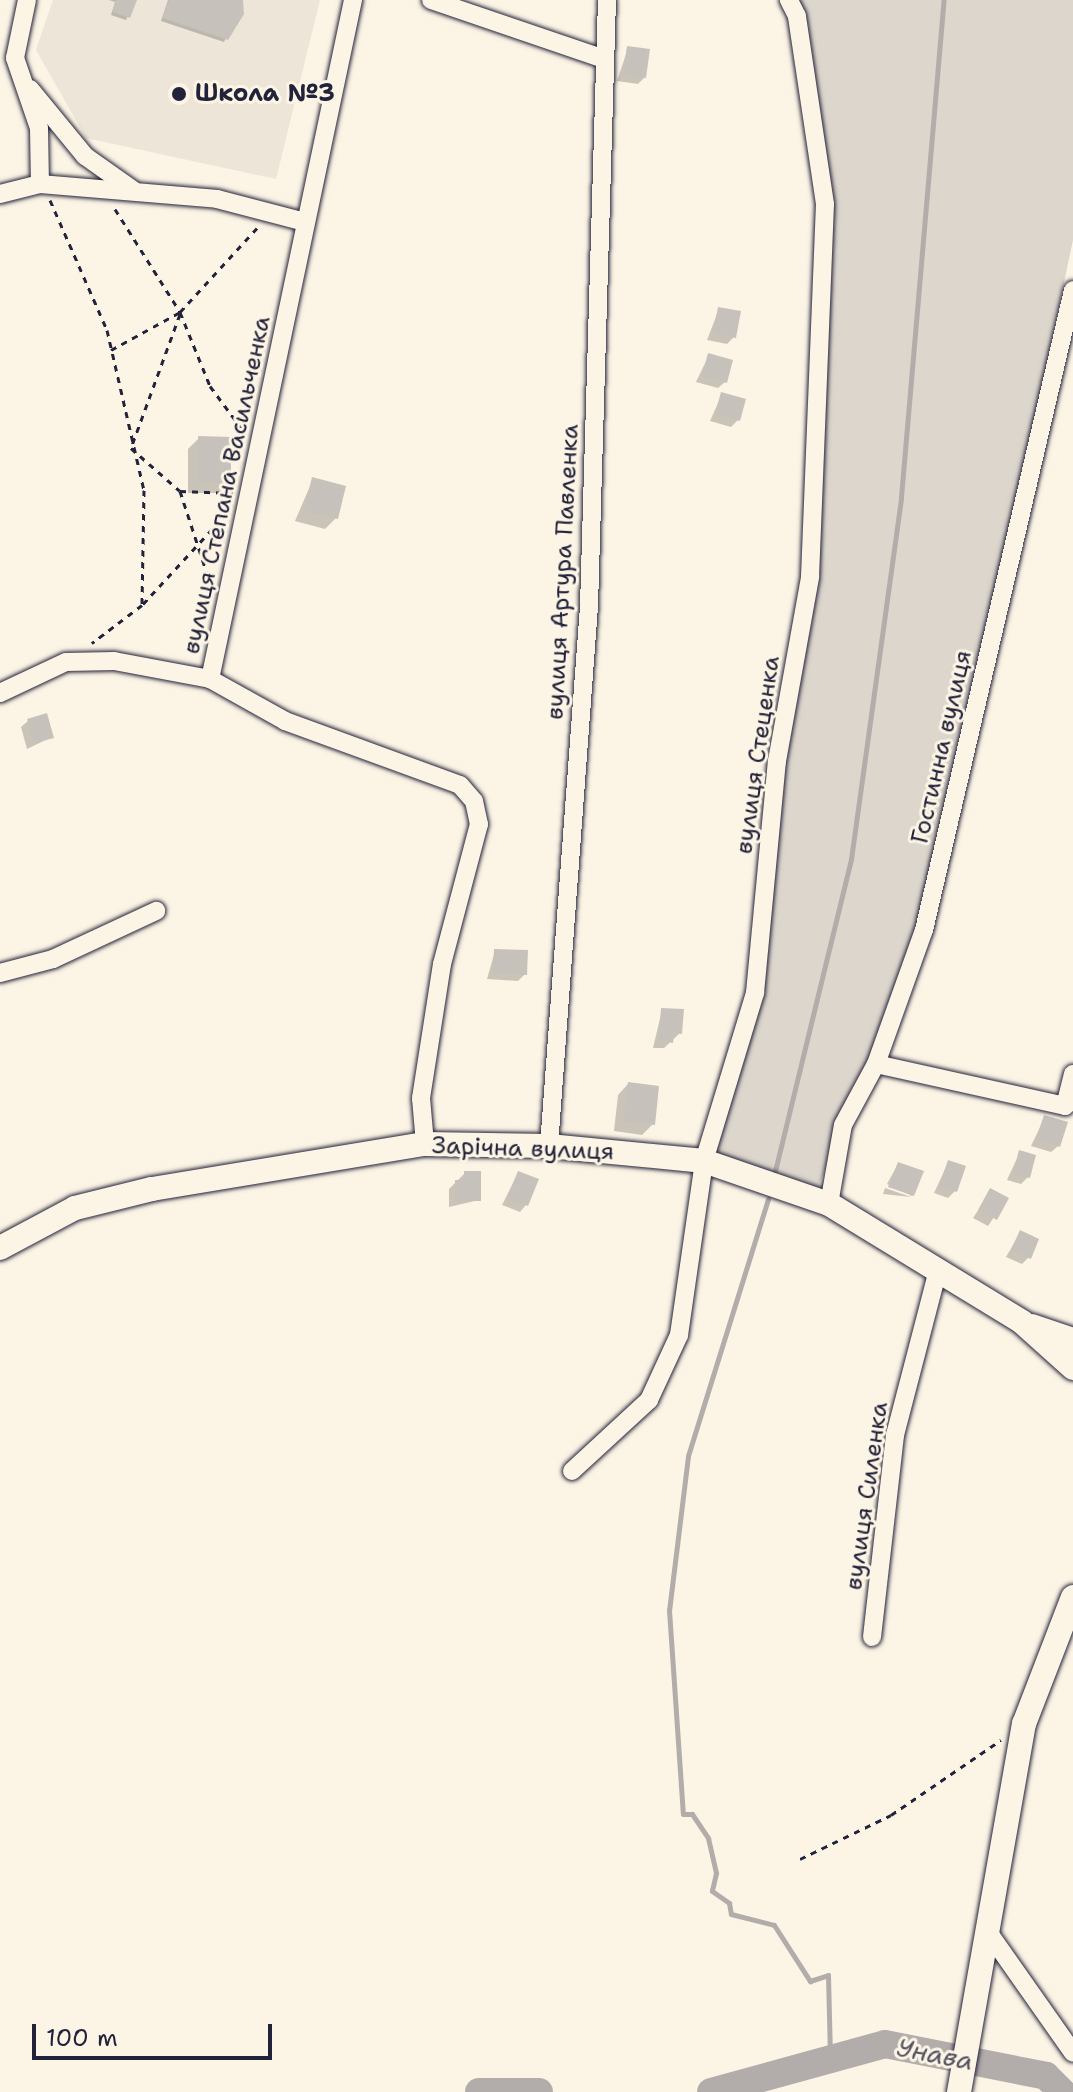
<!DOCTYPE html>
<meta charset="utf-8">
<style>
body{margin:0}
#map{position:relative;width:1073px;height:2092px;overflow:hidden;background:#fcf5e5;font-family:"Shantell Sans",sans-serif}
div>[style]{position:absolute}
.built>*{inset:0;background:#ece5d8}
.green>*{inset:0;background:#dcd6cc}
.shadow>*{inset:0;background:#0003}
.stream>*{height:5px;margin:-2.5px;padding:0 2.5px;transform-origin:2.5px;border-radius:2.5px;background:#b2adab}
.river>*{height:28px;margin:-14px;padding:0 14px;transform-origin:14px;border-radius:14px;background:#b2adab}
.building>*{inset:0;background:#c6c1bb}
.path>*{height:3px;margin-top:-1.5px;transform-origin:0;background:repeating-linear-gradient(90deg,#22223b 0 6px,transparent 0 12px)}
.roads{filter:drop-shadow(0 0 2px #22223b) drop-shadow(0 0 2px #22223b)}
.street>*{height:18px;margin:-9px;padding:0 9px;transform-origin:9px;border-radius:9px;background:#fcf5e5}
.secondary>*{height:24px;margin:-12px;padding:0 12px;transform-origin:12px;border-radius:12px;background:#fcf5e5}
.dots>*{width:22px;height:22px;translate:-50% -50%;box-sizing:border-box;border:4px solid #fcf5e5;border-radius:50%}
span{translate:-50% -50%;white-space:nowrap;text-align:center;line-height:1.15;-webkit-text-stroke:6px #fcf5e5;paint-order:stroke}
.poi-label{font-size:24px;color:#22223b;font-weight:700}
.left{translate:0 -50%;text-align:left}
.street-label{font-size:24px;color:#22223b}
.water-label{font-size:26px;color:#545362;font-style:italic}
.scale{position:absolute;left:32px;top:2024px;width:240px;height:36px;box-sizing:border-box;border:4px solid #22223b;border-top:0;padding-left:10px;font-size:24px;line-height:28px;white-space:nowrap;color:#22223b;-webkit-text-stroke:6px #fcf5e5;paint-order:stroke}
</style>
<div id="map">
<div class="built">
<i style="clip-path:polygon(53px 0,320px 0,276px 179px,86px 138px,36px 50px)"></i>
</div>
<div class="green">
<i style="clip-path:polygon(789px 0,1073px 0,1073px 240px,952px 809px,924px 930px,813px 1199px,704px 1161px,755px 993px,810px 577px,825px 204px)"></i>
</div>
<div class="shadow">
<i style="clip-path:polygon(109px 0,135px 0,126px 20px,111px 15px,115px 2px)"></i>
<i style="clip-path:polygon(168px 0,242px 0,224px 42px,161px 21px)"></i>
<i style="clip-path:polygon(628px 48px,645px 77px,638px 84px,617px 81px)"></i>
<i style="clip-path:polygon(719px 309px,734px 337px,727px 344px,707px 340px)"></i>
<i style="clip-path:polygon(709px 355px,725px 382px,718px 388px,696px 382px)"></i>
<i style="clip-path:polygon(722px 394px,738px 420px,731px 427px,710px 421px)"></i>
<i style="clip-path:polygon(199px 438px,229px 483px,218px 493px,188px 493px,188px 449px)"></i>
<i style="clip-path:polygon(313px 479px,336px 518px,325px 529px,295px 521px)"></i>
<i style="clip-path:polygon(28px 721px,52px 737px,27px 749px,21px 727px)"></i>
<i style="clip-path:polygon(495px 951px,525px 974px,518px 981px,487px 979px)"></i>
<i style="clip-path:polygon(662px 1010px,680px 1033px,664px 1048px,653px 1048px)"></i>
<i style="clip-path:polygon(628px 1084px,653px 1124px,642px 1135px,614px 1131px,618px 1095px)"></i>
<i style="clip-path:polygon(1045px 1117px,1058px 1146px,1051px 1152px,1031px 1146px)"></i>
<i style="clip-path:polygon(1020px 1152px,1028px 1177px,1021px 1184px,1007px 1180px)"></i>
<i style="clip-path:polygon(948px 1163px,955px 1191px,948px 1198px,934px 1193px)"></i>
<i style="clip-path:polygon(898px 1164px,921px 1172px,912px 1196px,887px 1184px)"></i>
<i style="clip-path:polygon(465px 1173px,479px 1200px,449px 1207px,449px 1189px)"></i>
<i style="clip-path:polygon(518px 1173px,526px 1205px,520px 1212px,502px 1205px)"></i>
<i style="clip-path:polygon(885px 1188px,911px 1197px,883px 1194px)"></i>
<i style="clip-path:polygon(991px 1191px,1006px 1199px,988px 1226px,973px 1218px)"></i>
<i style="clip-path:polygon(1020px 1233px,1029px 1257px,1022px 1264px,1006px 1257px)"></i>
</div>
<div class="stream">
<i style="left:775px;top:1171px;width:321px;rotate:-76.3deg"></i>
<i style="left:851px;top:859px;width:365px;rotate:-82.1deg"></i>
<i style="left:901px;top:497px;width:499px;rotate:-85.1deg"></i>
<i style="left:768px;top:1199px;width:269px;rotate:107.3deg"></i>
<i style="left:688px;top:1456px;width:155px;rotate:97deg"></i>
<i style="left:669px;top:1610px;width:204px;rotate:86.1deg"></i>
<i style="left:683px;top:1814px;width:9px"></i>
<i style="left:692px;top:1814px;width:29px;rotate:56deg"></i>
<i style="left:708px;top:1838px;width:36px;rotate:77deg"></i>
<i style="left:716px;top:1873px;width:18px;rotate:103deg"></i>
<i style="left:712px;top:1891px;width:21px;rotate:35deg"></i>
<i style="left:729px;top:1903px;width:11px;rotate:80deg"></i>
<i style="left:731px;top:1914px;width:44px;rotate:14.3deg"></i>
<i style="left:774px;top:1925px;width:67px;rotate:57.3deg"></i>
<i style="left:810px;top:1981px;width:19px;rotate:-18deg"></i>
<i style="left:828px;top:1975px;width:83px;rotate:88.6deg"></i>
</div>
<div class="river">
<i style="left:479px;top:2092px;width:60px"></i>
<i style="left:711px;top:2092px;width:180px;rotate:-15.4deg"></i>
<i style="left:885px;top:2044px;width:164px;rotate:11.2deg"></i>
<i style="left:1046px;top:2076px;width:23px;rotate:45deg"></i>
</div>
<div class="building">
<i style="clip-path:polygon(116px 0,137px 0,130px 18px,112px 12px)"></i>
<i style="clip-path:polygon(169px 0,243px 0,244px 14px,228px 40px,162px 18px)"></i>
<i style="clip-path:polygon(627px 46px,650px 49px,646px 78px,623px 75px)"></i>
<i style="clip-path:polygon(718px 307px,741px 311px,736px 338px,713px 333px)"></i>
<i style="clip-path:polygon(708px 353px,733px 360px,727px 383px,702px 376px)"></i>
<i style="clip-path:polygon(721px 392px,746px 399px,740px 421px,715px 414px)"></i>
<i style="clip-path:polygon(198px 436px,231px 437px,231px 483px,198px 483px)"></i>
<i style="clip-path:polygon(312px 477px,346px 486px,338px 519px,304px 511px)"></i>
<i style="clip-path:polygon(47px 713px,54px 738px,34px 743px,27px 719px)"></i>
<i style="clip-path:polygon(494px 949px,528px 950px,527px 975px,493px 973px)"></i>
<i style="clip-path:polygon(661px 1008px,684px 1009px,682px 1034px,674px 1033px,673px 1043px,659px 1041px)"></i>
<i style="clip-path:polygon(628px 1082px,659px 1086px,655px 1125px,623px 1121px)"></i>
<i style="clip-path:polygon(1044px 1115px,1068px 1122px,1060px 1147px,1036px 1139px)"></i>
<i style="clip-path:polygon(1019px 1150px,1036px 1155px,1030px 1178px,1013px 1174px)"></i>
<i style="clip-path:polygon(948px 1160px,966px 1166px,957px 1192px,939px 1186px)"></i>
<i style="clip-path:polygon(898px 1162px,924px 1171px,914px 1196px,888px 1187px)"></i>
<i style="clip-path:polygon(464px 1171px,481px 1171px,481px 1201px,455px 1201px,455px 1180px,464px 1180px)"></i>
<i style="clip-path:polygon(518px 1171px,539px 1179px,528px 1206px,507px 1198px)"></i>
<i style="clip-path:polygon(990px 1188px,1009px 1198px,997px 1220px,978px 1210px)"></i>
<i style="clip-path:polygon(1020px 1230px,1039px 1239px,1031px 1259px,1011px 1250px)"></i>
</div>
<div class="path">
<i style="left:50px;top:200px;width:142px;rotate:66.3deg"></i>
<i style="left:107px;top:330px;width:164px;rotate:77deg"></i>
<i style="left:144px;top:490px;width:115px;rotate:91deg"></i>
<i style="left:142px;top:605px;width:63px;rotate:142.8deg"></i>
<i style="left:115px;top:209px;width:122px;rotate:57.7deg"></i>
<i style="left:180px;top:312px;width:80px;rotate:67.9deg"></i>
<i style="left:210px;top:386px;width:59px;rotate:53.3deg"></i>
<i style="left:180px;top:314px;width:143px;rotate:110.1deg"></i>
<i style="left:131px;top:448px;width:65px;rotate:41.3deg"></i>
<i style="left:180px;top:491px;width:53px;rotate:2.2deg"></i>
<i style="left:111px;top:350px;width:79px;rotate:-28.8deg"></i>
<i style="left:180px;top:312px;width:114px;rotate:-47.5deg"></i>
<i style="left:180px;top:491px;width:100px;rotate:71.9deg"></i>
<i style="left:143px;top:604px;width:124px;rotate:-47.3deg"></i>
<i style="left:800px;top:1859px;width:101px;rotate:-25.8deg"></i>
<i style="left:891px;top:1815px;width:133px;rotate:-34.3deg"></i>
</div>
<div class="roads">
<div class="street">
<i style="left:27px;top:0;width:59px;rotate:101.7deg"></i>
<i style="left:15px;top:58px;width:74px;rotate:71.1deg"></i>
<i style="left:39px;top:128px;width:56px;rotate:89deg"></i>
<i style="left:353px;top:0;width:694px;rotate:101.89deg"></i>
<i style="left:210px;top:679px;width:86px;rotate:29.2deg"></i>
<i style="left:285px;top:721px;width:186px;rotate:20.1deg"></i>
<i style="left:460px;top:785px;width:21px;rotate:49deg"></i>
<i style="left:474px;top:801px;width:24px;rotate:78deg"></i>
<i style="left:479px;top:824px;width:145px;rotate:104.8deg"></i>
<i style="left:442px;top:964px;width:136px;rotate:98.9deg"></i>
<i style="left:421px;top:1098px;width:46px;rotate:85deg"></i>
<i style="left:431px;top:0;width:183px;rotate:18.8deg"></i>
<i style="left:30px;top:89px;width:87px;rotate:50.6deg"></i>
<i style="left:85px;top:156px;width:59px;rotate:35.3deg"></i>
<i style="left:0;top:194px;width:41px;rotate:-14deg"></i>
<i style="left:40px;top:184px;width:178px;rotate:4.8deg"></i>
<i style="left:217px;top:199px;width:91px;rotate:14.6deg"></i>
<i style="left:0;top:693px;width:73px;rotate:-25.2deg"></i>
<i style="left:66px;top:662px;width:48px;rotate:-1.2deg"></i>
<i style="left:114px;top:661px;width:98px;rotate:10.6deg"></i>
<i style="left:0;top:973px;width:55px;rotate:-14.8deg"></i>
<i style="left:53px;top:959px;width:114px;rotate:-25deg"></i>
<i style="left:876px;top:1064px;width:194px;rotate:12.5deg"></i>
<i style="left:1065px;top:1106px;width:33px;rotate:-76deg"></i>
<i style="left:549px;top:1146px;width:541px;rotate:-85.76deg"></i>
<i style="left:589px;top:606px;width:606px;rotate:-88.3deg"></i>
<i style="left:829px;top:1204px;width:80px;rotate:-80deg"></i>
<i style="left:843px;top:1125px;width:69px;rotate:-61.6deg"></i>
<i style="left:876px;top:1064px;width:142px;rotate:-70.3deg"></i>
<i style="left:924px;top:930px;width:657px;rotate:-76.89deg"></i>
<i style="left:572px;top:1471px;width:105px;rotate:-42.7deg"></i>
<i style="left:649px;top:1400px;width:72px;rotate:-65.2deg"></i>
<i style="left:679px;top:1335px;width:176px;rotate:-81.8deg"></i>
<i style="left:704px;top:1161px;width:176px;rotate:-73.1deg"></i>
<i style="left:755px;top:993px;width:233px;rotate:-84.6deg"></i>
<i style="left:777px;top:761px;width:187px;rotate:-79.8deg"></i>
<i style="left:810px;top:577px;width:373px;rotate:-87.7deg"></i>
<i style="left:825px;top:204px;width:190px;rotate:-98.5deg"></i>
<i style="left:797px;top:16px;width:18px;rotate:-117deg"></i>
<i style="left:872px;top:1637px;width:203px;rotate:-83.5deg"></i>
<i style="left:895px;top:1435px;width:171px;rotate:-75.4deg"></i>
<i style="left:986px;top:1929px;width:151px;rotate:54.9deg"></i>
</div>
<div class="secondary">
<i style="left:0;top:1248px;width:85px;rotate:-28.1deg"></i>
<i style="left:75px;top:1208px;width:79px;rotate:-13.9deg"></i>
<i style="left:152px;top:1189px;width:277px;rotate:-9.4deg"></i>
<i style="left:425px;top:1144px;width:124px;rotate:0.9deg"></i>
<i style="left:549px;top:1146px;width:156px;rotate:5.5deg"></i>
<i style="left:704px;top:1161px;width:132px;rotate:19deg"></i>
<i style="left:829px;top:1204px;width:226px;rotate:31.4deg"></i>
<i style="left:1022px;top:1322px;width:69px;rotate:42deg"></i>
<i style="left:1032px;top:1326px;width:43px;rotate:18.9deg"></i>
<i style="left:959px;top:2092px;width:374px;rotate:-80deg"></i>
<i style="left:1024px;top:1724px;width:136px;rotate:-68.9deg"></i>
</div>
</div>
<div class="dots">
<i style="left:179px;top:94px;background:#22223b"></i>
</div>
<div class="poi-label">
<span class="left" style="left:195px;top:94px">Школа №3</span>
</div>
<div class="street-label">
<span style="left:227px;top:485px;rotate:-78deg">вулиця Степана Васильченка</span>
<span style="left:563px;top:572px;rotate:-87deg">вулиця Артура Павленка</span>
<span style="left:942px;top:747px;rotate:-77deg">Гостинна вулиця</span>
<span style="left:758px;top:755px;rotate:-82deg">вулиця Стеценка</span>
<span style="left:523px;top:1149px;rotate:2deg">Зарічна вулиця</span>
<span style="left:867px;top:1496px;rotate:-82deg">вулиця Силенка</span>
</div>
<div class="water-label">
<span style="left:935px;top:2054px;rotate:11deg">Унава</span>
</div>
<div class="scale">100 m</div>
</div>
